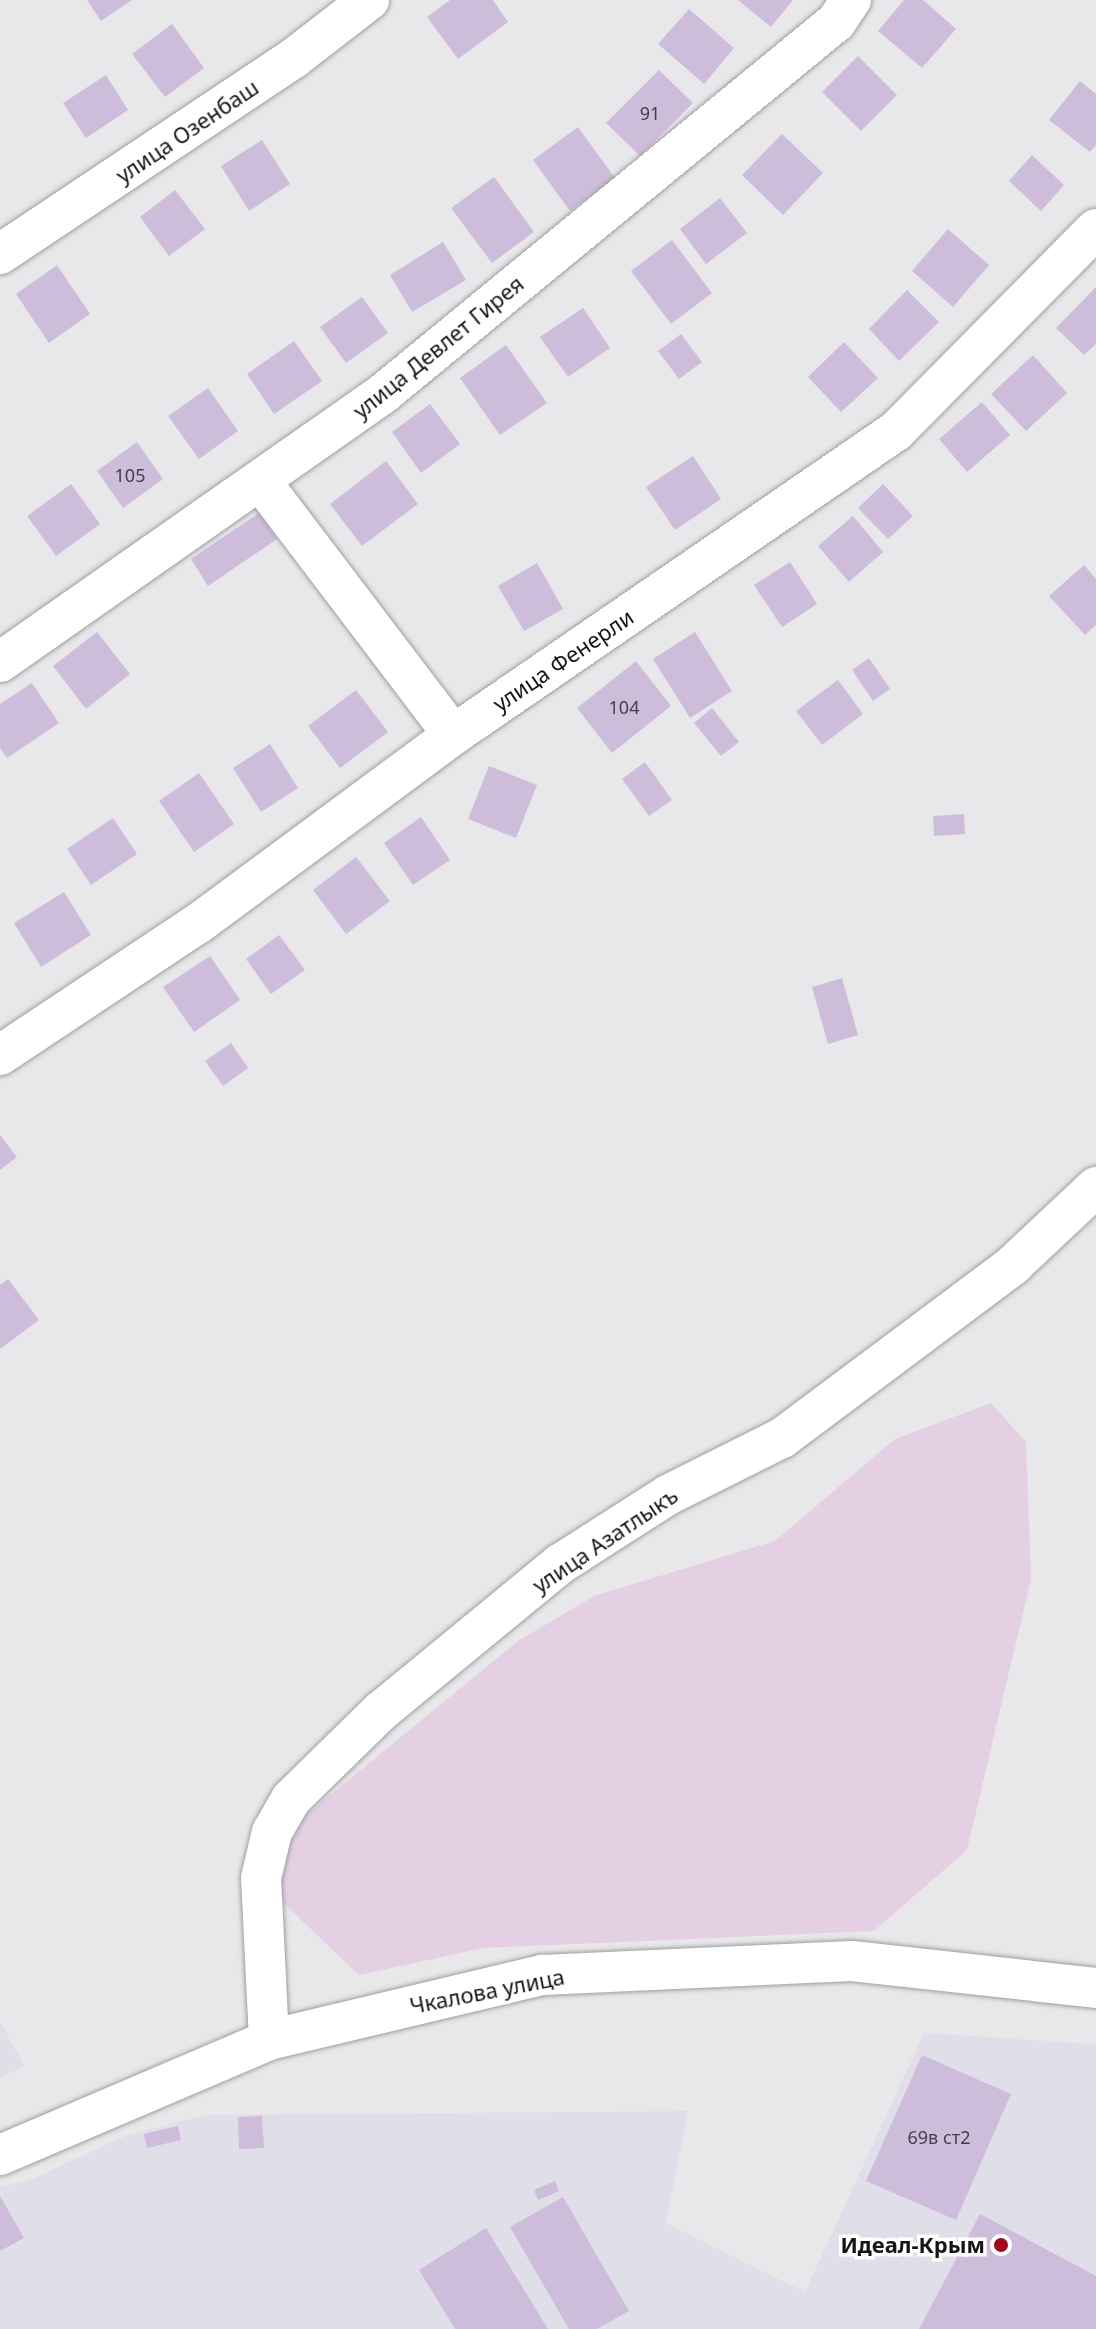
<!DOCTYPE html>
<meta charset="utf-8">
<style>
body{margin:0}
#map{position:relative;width:1096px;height:2329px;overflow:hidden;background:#e8e8eb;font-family:"Noto Sans",sans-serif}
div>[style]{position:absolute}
.built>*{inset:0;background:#e0dee9}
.green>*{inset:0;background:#e4d0e2}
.building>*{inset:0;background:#cebcdb}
.roads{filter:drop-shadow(0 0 2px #9f9fa2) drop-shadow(0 0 2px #9f9fa2)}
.minor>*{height:40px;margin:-20px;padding:0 20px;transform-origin:20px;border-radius:20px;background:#fff}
.dots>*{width:22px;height:22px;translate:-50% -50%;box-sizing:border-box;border:4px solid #fff;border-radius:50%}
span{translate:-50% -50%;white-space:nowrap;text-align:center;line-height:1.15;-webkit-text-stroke:7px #fff;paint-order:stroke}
.number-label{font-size:18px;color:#433f47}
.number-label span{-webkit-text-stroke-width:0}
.street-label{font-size:22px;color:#151516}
.poi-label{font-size:22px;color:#151516;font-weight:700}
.right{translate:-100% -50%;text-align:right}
</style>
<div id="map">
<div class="built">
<i style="clip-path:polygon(0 2021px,24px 2065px,0 2079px)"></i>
<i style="clip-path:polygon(924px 2033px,1096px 2044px,1096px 2329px,0 2329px,0 2186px,26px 2182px,125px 2136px,205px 2115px,688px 2111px,666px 2223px,805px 2292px)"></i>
</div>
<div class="green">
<i style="clip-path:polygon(991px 1403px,1026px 1442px,1031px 1579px,967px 1850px,874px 1931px,483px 1948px,359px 1975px,276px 1896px,290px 1828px,518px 1641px,594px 1596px,775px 1541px,895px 1439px)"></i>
</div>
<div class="building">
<i style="clip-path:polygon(87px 0,132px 0,101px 21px)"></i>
<i style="clip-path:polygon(450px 0,493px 0,508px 22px,458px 59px,427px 17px)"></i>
<i style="clip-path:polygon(738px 0,793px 0,771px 27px)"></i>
<i style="clip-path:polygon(904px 0,923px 0,956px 29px,922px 68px,878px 31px)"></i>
<i style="clip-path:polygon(689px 9px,734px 48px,704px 84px,658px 44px)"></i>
<i style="clip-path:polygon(172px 24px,204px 68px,165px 97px,132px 54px)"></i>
<i style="clip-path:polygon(858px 56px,897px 95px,861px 131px,822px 92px)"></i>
<i style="clip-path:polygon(659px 70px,693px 103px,640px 156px,606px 123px)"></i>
<i style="clip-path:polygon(106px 75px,128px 110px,86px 138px,63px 103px)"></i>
<i style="clip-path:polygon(1080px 81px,1096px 94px,1096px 145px,1090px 152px,1049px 120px)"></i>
<i style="clip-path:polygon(578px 127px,615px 178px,570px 211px,533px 160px)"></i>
<i style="clip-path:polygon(782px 134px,823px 173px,783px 215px,742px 175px)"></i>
<i style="clip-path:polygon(262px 140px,290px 184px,249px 211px,221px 166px)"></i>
<i style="clip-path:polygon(1032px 155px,1064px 185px,1041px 211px,1009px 181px)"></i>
<i style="clip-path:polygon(494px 177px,534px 232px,492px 263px,451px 208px)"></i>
<i style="clip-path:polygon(175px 190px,205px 229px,169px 256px,140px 217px)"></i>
<i style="clip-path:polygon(720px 198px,747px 233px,706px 264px,680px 229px)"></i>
<i style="clip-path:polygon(948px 229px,989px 265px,953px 307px,912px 271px)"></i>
<i style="clip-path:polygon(672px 240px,712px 293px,671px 324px,631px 271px)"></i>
<i style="clip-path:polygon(443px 242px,466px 280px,412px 312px,390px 275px)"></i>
<i style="clip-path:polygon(57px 265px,90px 314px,49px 343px,16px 294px)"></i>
<i style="clip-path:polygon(1096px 287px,1096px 344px,1084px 355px,1056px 328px)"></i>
<i style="clip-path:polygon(907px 290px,939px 322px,899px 361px,869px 329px)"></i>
<i style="clip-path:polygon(362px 297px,388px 333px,346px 363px,320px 327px)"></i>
<i style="clip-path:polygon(583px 308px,610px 348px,568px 377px,540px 337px)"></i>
<i style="clip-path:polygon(681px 334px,702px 362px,679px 379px,658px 351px)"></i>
<i style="clip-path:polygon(294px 341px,322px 381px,274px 414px,247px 374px)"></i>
<i style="clip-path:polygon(844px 342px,878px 378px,841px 412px,808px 377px)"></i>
<i style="clip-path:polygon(506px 345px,547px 403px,500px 435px,460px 378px)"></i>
<i style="clip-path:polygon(1033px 355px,1067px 393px,1026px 431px,991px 394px)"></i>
<i style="clip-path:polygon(208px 388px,238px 431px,199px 459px,168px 416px)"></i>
<i style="clip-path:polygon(982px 402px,1010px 435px,967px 472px,939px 439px)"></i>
<i style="clip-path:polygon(430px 404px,460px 444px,421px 473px,392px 432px)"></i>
<i style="clip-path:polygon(137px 442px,163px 479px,123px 508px,97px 471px)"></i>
<i style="clip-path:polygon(693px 456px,721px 499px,675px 530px,646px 487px)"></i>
<i style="clip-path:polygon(386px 461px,418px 504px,362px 546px,330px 504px)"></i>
<i style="clip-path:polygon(71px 484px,100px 524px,56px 556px,27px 516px)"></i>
<i style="clip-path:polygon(883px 484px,913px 516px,888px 539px,858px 508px)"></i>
<i style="clip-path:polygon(259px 513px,277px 539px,208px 586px,191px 559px)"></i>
<i style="clip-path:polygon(853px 516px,883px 552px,849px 582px,818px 546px)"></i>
<i style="clip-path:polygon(790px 562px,817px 604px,782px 627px,754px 585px)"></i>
<i style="clip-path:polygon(537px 563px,563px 609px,524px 631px,498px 586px)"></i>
<i style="clip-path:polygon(1084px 565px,1096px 579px,1096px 625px,1085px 635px,1049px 596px)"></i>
<i style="clip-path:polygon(97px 632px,130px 674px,86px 709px,53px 666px)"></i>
<i style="clip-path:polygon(695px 632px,732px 691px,690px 718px,653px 659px)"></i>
<i style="clip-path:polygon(869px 658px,890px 689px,873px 701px,852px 670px)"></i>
<i style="clip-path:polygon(636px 661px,671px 706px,612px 753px,577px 708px)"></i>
<i style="clip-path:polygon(838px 680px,863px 714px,822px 745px,796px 711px)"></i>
<i style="clip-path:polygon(32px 683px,59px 723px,7px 758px,0 748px,0 704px)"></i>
<i style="clip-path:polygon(356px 690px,388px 732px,340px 768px,308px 726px)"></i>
<i style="clip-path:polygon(712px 708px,739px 742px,721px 756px,694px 723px)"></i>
<i style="clip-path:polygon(270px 744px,298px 788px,261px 812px,233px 768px)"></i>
<i style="clip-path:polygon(645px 762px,672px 800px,649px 816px,622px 779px)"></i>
<i style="clip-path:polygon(489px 766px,537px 785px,516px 838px,468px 819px)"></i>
<i style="clip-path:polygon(199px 773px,234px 824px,194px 852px,159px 801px)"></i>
<i style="clip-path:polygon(964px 814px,965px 834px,934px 836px,933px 816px)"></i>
<i style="clip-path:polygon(421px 817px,450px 860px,413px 885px,384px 843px)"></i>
<i style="clip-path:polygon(113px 818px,137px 854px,91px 885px,67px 849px)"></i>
<i style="clip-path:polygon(356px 857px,390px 901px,346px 934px,313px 890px)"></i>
<i style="clip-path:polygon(64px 892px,91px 935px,41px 967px,14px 923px)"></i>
<i style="clip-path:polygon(279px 935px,305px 970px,271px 994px,246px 959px)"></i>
<i style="clip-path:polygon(210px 956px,240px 1000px,194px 1032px,163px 987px)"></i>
<i style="clip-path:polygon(842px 978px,858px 1035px,828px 1044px,812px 987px)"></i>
<i style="clip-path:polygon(231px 1043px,248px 1068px,223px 1086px,205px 1061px)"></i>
<i style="clip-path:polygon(0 1135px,17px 1157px,0 1170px)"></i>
<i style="clip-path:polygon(8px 1279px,39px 1320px,0 1349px,0 1285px)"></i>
<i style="clip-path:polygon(922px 2055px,1011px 2094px,956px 2220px,866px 2181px)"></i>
<i style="clip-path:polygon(262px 2116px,264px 2148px,239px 2149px,238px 2117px)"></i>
<i style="clip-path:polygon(178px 2126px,181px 2140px,147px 2148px,144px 2134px)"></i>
<i style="clip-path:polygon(555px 2181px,559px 2191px,538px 2200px,534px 2190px)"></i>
<i style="clip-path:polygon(0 2196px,24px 2238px,0 2251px)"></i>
<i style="clip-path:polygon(563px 2197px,629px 2311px,597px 2329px,569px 2329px,510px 2227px)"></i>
<i style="clip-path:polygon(980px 2214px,1096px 2276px,1096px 2329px,919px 2329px)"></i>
<i style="clip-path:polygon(486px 2228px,548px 2329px,455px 2329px,419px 2270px)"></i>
</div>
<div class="roads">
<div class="minor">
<i style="left:0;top:254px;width:353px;rotate:-33.7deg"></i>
<i style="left:294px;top:58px;width:95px;rotate:-37.7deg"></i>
<i style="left:262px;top:483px;width:316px;rotate:52.8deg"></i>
<i style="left:0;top:662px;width:470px;rotate:-35deg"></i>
<i style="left:385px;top:392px;width:583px;rotate:-39.37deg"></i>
<i style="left:836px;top:22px;width:27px;rotate:-56deg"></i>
<i style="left:0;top:1055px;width:239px;rotate:-33.6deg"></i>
<i style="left:199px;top:923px;width:316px;rotate:-36.5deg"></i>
<i style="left:453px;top:735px;width:537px;rotate:-34.46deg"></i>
<i style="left:896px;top:431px;width:284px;rotate:-45.3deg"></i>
<i style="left:269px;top:2040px;width:162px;rotate:-92.8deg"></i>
<i style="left:261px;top:1878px;width:47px;rotate:-76.6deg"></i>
<i style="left:272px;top:1832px;width:38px;rotate:-60deg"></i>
<i style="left:291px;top:1799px;width:126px;rotate:-44.4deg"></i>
<i style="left:381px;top:1711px;width:232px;rotate:-39.4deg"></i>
<i style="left:560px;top:1564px;width:128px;rotate:-32.6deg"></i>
<i style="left:668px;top:1495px;width:127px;rotate:-26.6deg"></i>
<i style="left:782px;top:1438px;width:289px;rotate:-36.8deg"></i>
<i style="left:1013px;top:1265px;width:114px;rotate:-43.2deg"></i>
<i style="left:0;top:2155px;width:293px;rotate:-23.1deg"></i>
<i style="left:269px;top:2040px;width:281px;rotate:-13.4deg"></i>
<i style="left:542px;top:1975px;width:310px;rotate:-2.6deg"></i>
<i style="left:852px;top:1961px;width:245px;rotate:6.3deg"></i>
</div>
</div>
<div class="dots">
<i style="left:1001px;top:2245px;background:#a2061a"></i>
</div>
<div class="number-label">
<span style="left:650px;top:113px">91</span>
<span style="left:130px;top:475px">105</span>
<span style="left:624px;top:707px">104</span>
<span style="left:939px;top:2137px">69в ст2</span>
</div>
<div class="street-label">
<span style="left:187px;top:131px;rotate:-34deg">улица Озенбаш</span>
<span style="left:438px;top:347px;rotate:-39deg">улица Девлет Гирея</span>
<span style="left:563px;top:660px;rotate:-34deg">улица Фенерли</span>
<span style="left:605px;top:1540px;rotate:-34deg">улица Азатлыкъ</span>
<span style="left:487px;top:1991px;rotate:-11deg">Чкалова улица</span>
</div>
<div class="poi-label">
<span class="right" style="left:985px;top:2245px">Идеал-Крым</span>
</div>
</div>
